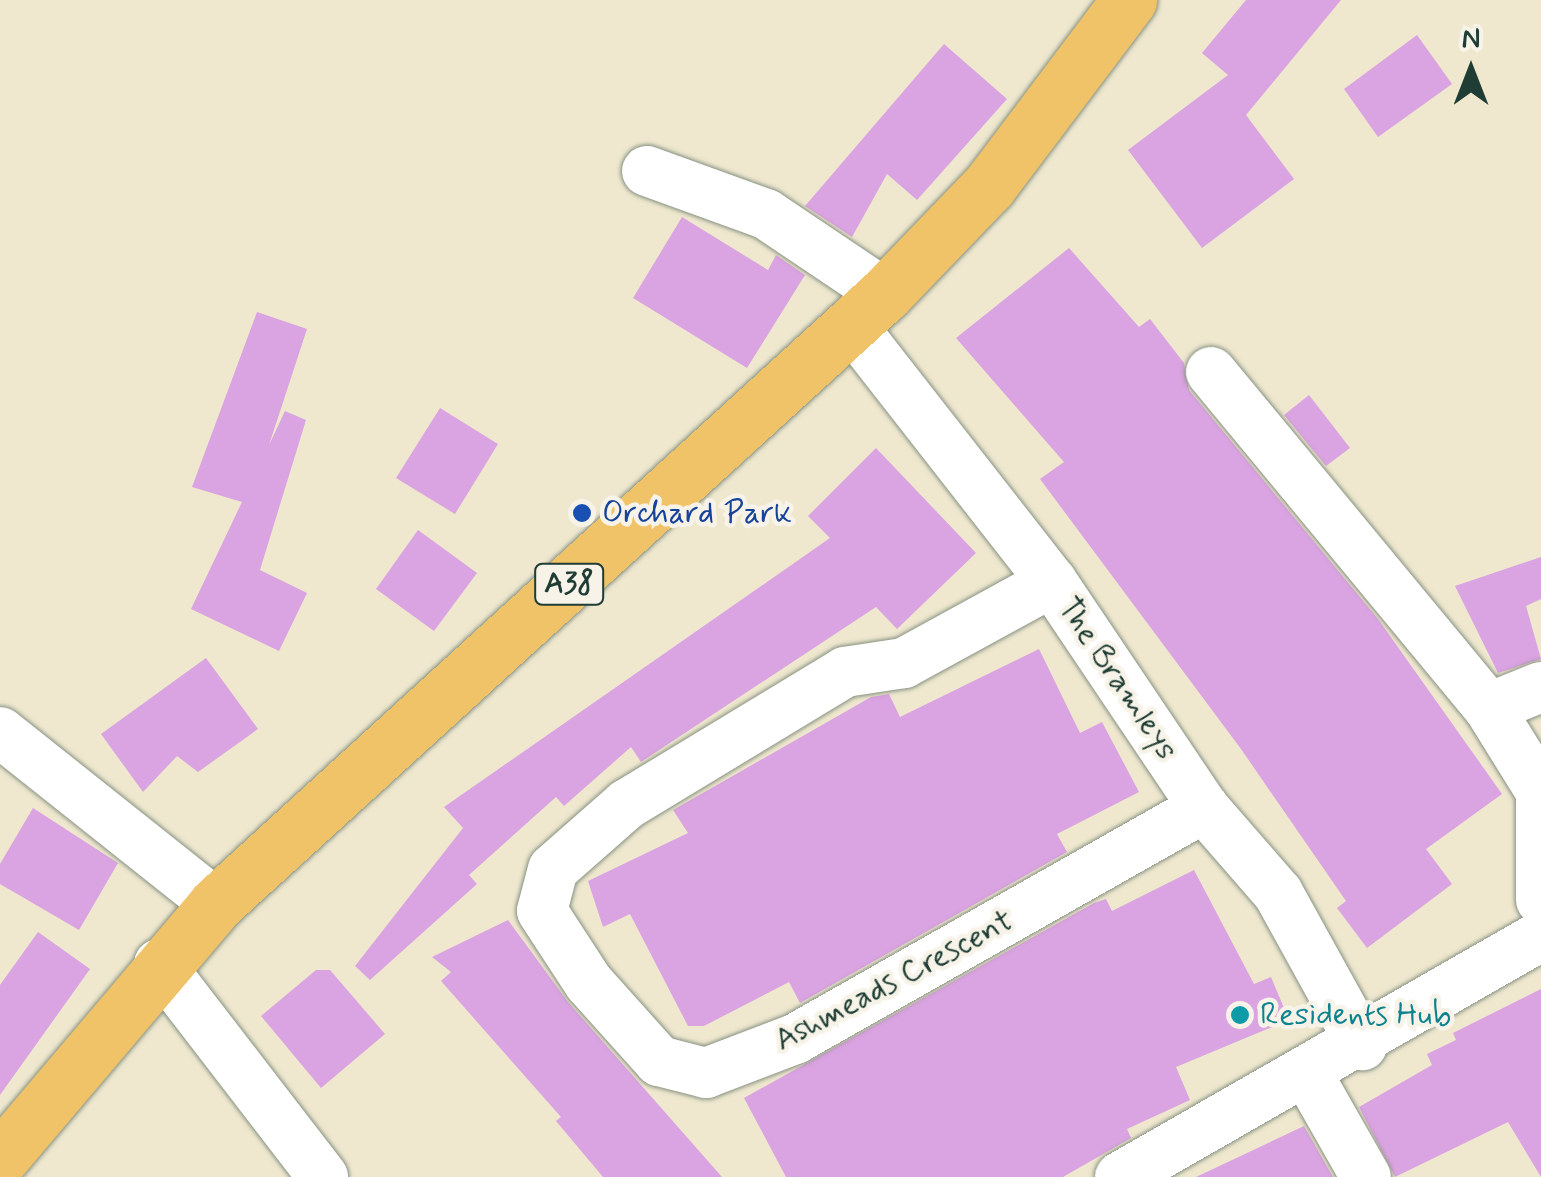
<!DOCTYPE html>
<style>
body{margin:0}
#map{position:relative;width:1541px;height:1177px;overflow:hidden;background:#efe8cf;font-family:Mynerve,sans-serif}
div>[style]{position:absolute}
.building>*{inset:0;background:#daa3e1}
.roads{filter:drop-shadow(0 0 2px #879282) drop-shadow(0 0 2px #879282)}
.minor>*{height:50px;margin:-25px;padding:0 25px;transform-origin:25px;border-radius:25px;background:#fff}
.major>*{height:55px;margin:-27.5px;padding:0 27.5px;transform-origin:27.5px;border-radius:27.5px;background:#f1c369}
.dots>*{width:28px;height:28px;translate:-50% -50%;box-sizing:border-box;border:5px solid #f7f3e8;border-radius:50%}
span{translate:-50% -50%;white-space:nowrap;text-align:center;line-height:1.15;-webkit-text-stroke:9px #f7f3e8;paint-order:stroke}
.shield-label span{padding:2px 8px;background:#f7f3e8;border:2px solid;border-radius:8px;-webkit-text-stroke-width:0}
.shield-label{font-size:30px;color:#1f3d34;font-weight:700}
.transit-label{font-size:32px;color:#164399}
.left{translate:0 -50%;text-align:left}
.street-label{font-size:32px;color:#1f3d34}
.culture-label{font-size:32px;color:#0d838f}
.north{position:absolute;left:1421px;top:20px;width:100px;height:100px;-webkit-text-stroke:8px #f7f3e8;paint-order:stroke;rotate:0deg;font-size:28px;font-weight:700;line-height:40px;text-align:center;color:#1f3d34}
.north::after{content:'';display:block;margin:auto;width:35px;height:45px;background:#1f3d34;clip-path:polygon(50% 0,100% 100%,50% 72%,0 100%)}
</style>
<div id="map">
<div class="building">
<i style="clip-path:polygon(1246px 0,1341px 0,1246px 115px,1294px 179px,1202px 248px,1128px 150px,1228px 75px,1202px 53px)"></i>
<i style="clip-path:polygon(1417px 35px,1452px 84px,1378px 137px,1344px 89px)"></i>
<i style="clip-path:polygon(944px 44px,1007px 99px,917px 200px,887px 174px,852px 237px,805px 206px)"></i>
<i style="clip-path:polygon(682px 217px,768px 270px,776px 255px,805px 275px,747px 368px,633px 298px)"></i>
<i style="clip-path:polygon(1069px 248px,1139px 327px,1150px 319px,1184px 363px,1189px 390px,1378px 619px,1502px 794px,1426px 849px,1452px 884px,1367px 948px,1337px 908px,1346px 901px,1241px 749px,1040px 479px,1064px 462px,956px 338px)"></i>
<i style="clip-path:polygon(257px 312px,307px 329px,269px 445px,285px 411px,306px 420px,260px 570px,307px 593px,279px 651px,191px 609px,242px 502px,192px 487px)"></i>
<i style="clip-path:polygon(1309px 395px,1350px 448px,1326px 466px,1284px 415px)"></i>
<i style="clip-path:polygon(440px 408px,498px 444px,455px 514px,396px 478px)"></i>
<i style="clip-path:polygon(876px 448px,976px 553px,897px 629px,876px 607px,641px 762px,631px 747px,564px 806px,556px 797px,469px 875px,477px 884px,370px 980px,355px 966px,463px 828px,444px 807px,830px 538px,808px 516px)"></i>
<i style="clip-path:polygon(418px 530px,477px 573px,434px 631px,376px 589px)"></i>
<i style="clip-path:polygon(1541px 557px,1541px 599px,1526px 606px,1541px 659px,1498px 673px,1455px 586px)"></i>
<i style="clip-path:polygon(1039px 649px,1080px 733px,1102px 722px,1139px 792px,1057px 834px,1067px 852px,800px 1003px,789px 982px,704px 1026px,688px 1026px,630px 914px,603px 927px,588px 881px,688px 833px,673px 810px,871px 697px,889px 694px,900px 717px)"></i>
<i style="clip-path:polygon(206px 658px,258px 729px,198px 772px,177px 756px,143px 792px,101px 734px)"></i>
<i style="clip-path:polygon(33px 808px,118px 863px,79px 930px,0 884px,0 864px)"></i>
<i style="clip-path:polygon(1194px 870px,1254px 984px,1271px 977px,1289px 1020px,1176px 1067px,1190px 1100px,1127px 1129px,1131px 1138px,1063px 1177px,786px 1177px,744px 1098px,1094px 903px,1106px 899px,1112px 911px)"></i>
<i style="clip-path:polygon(508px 920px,568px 1002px,722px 1177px,603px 1177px,556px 1121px,561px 1117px,441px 981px,451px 972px,432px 957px)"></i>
<i style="clip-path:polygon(38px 932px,90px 969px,0 1095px,0 985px)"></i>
<i style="clip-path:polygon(316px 970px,330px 970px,385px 1034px,321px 1088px,261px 1016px)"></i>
<i style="clip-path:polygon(1541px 989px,1541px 1177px,1508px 1122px,1395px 1177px,1359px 1107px,1432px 1065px,1427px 1054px,1456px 1040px,1453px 1033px)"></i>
<i style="clip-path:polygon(1304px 1126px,1333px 1177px,1196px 1177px,1285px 1135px)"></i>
</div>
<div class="roads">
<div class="minor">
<i style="left:647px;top:171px;width:127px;rotate:19.9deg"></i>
<i style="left:766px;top:214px;width:143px;rotate:33.9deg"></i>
<i style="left:852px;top:326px;width:325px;rotate:52deg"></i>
<i style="left:1052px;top:582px;width:272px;rotate:56.1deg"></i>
<i style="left:1204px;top:808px;width:113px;rotate:49deg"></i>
<i style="left:1278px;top:893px;width:174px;rotate:61.1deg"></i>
<i style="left:1211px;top:372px;width:436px;rotate:50.4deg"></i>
<i style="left:1489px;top:708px;width:99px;rotate:58.2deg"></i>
<i style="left:1052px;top:582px;width:169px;rotate:151.3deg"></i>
<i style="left:904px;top:663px;width:60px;rotate:171.3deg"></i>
<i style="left:845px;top:672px;width:255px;rotate:148.8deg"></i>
<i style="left:627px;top:804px;width:98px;rotate:138.7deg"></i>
<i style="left:553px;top:869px;width:43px;rotate:104.7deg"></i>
<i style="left:542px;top:911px;width:86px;rotate:56.9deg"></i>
<i style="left:589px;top:983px;width:105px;rotate:48.1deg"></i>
<i style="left:659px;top:1061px;width:49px;rotate:14.3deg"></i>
<i style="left:706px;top:1073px;width:95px;rotate:-20.9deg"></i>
<i style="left:795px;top:1039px;width:470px;rotate:-29.5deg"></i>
<i style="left:1489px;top:708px;width:56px;rotate:-22deg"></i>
<i style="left:0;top:732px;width:276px;rotate:38.5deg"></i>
<i style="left:1541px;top:794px;width:106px;rotate:90deg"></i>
<i style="left:159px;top:964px;width:269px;rotate:52.4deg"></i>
<i style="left:1308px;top:1075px;width:117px;rotate:60.4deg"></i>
<i style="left:1120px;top:1177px;width:485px;rotate:-29.8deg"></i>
</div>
<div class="major">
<i style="left:0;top:1159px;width:334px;rotate:-49.7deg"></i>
<i style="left:216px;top:904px;width:905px;rotate:-42.36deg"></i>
<i style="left:885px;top:294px;width:150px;rotate:-46.1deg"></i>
<i style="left:989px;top:186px;width:233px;rotate:-53deg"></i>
</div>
</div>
<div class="dots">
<i style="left:582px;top:513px;background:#1a4fb4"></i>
<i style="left:1240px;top:1015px;background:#0f9aa8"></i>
</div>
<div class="shield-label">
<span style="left:569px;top:584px">A38</span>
</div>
<div class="transit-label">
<span class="left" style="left:602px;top:513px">Orchard Park</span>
</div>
<div class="street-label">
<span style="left:1117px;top:679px;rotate:56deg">The Bramleys</span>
<span style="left:894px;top:981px;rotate:-28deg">Ashmeads Crescent</span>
</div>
<div class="culture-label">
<span class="left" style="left:1260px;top:1015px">Residents Hub</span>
</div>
<div class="north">N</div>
</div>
